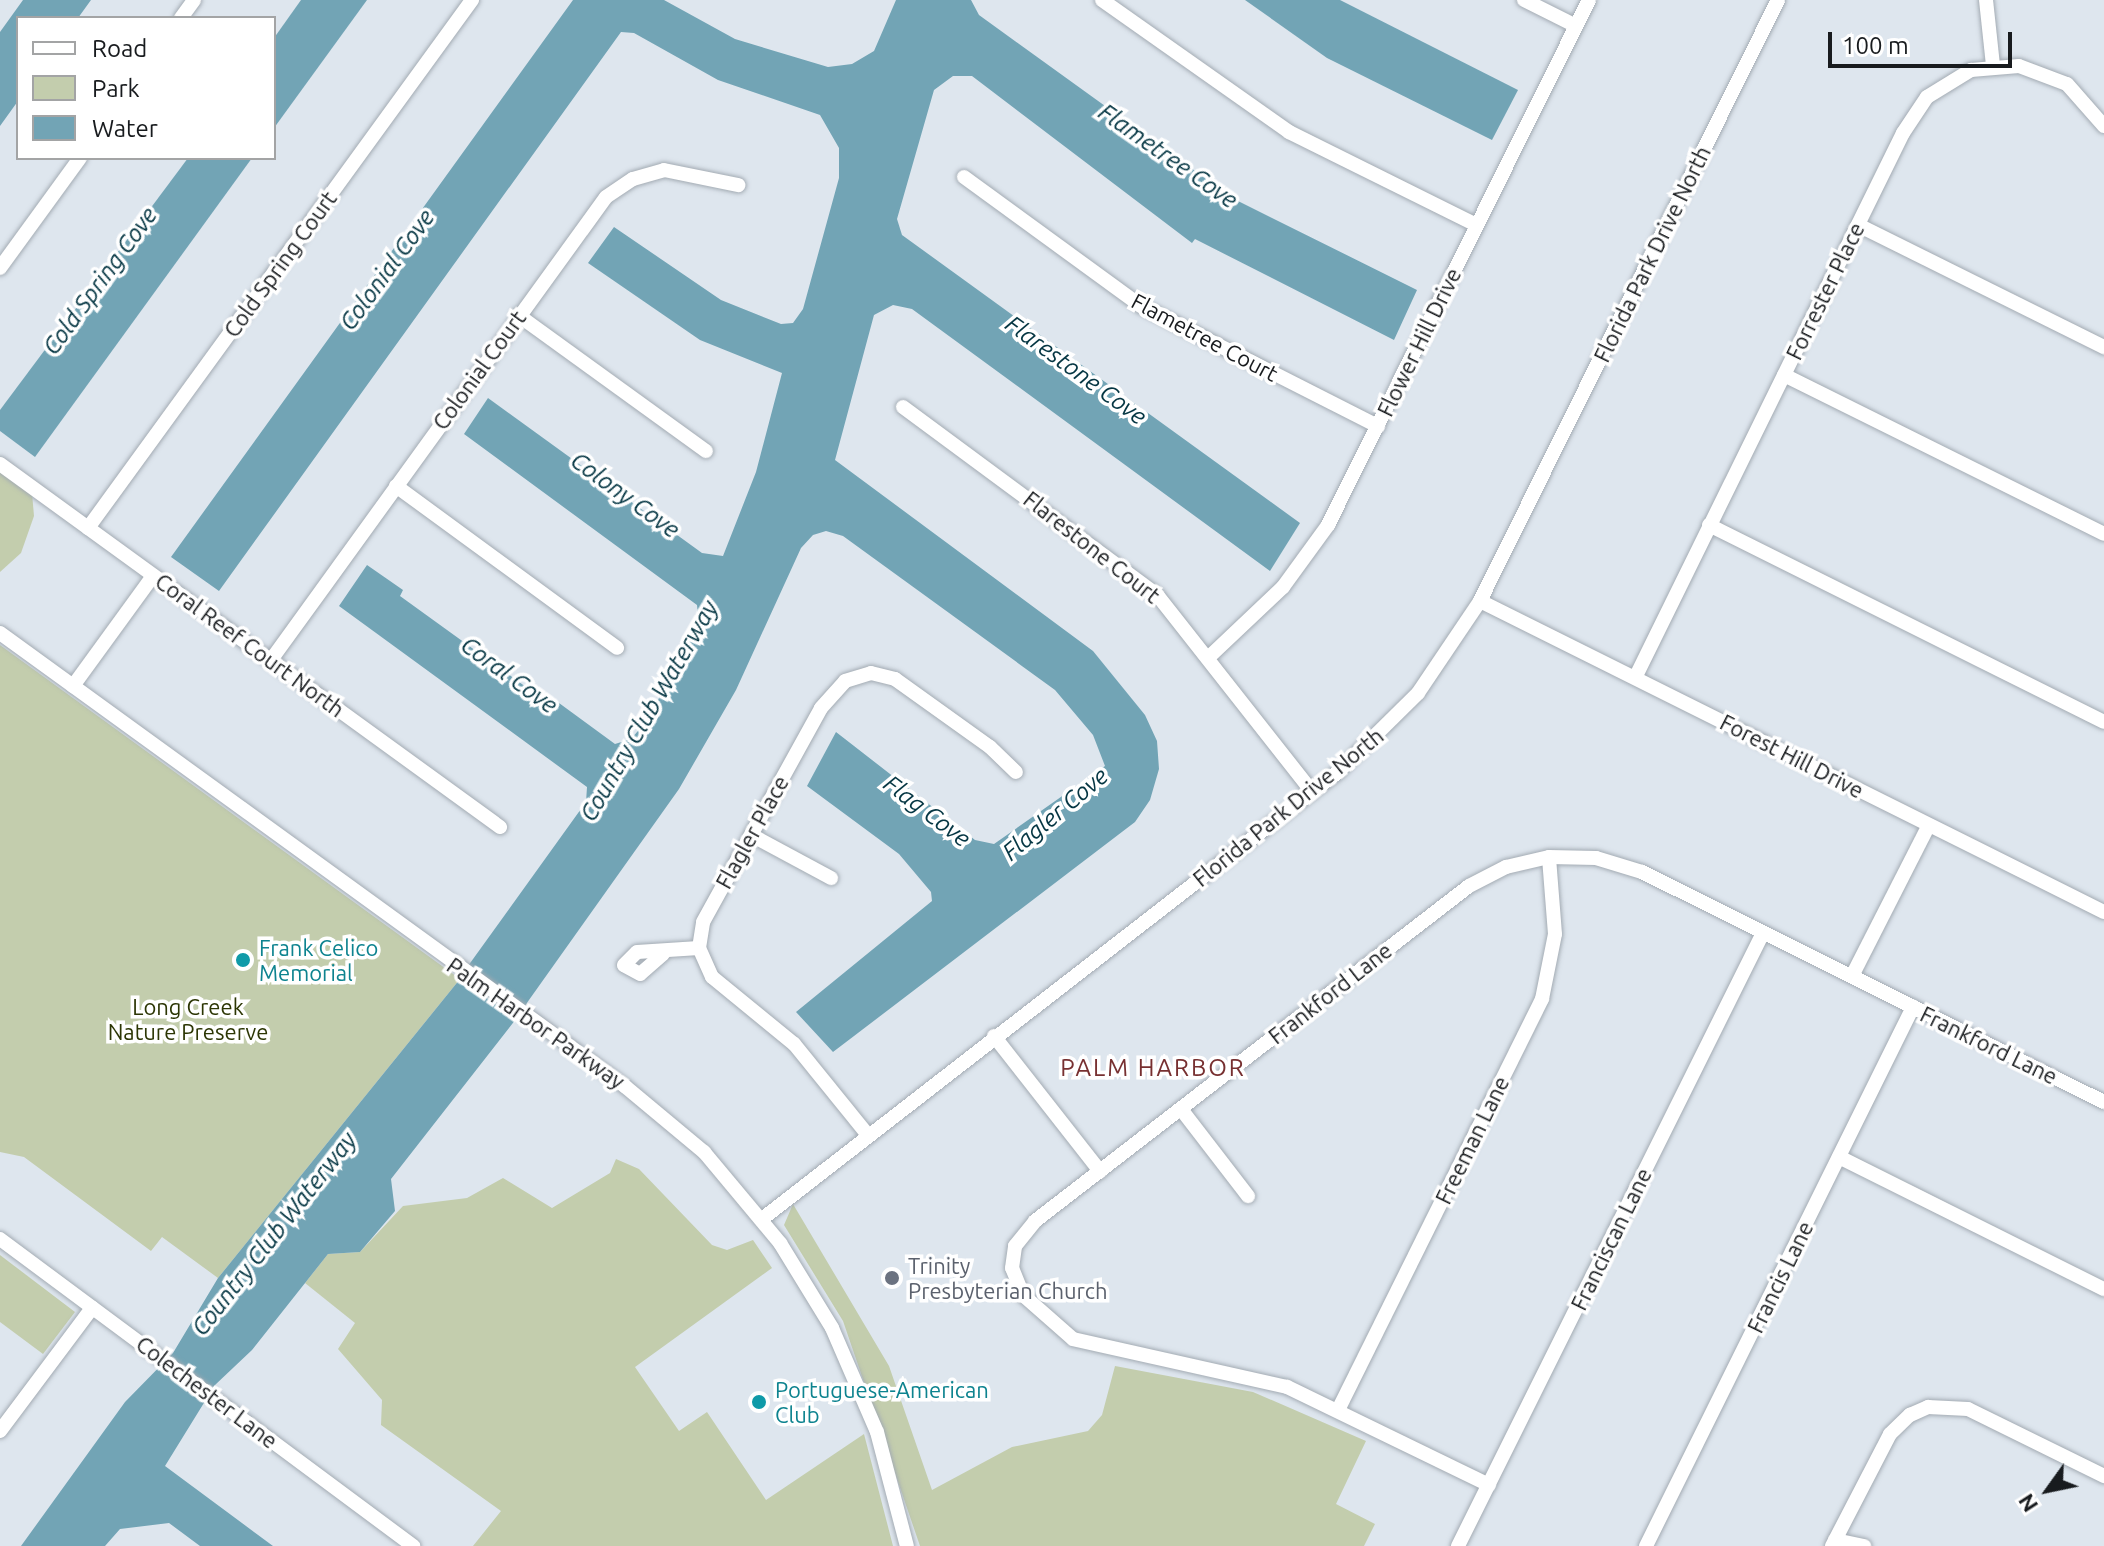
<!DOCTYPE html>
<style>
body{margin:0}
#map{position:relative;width:2104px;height:1546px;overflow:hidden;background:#dee6ee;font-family:Ubuntu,sans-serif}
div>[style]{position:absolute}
.green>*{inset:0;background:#c3cdad}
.water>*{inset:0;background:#72a4b5}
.roads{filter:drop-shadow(0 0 2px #a3abb3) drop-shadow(0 0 2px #a3abb3)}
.minor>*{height:14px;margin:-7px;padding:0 7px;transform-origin:7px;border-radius:7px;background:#fff}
.dots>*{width:22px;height:22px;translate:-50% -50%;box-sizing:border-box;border:4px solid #fff;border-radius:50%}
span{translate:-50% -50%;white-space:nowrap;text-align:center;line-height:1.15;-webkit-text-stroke:7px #fff;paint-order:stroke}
.street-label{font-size:22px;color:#181b1e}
.culture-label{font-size:22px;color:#0d838f}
.left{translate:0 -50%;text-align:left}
.park-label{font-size:22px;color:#2c3604}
.worship-label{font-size:22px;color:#5b616d}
.water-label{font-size:24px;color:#053643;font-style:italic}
.neighbourhood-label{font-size:24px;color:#773031;letter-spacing:2px}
.legend{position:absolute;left:16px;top:16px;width:260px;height:144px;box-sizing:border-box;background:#fff;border:2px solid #a3a4a5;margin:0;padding:10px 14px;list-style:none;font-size:24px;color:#181b1e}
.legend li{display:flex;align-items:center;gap:16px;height:40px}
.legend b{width:40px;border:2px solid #a3a4a5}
.north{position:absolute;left:2008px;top:1450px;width:80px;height:80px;-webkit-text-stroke:6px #fff;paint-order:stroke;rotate:237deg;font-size:22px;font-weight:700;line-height:32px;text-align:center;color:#181b1e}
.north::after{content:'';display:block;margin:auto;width:28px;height:36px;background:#181b1e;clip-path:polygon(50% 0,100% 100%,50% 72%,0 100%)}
.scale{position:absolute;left:1828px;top:32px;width:184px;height:36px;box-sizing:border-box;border:4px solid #181b1e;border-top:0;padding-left:10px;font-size:24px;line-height:28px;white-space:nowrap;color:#181b1e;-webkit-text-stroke:6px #fff;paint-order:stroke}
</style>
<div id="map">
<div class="green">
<i style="clip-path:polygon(0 471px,32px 493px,34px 516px,21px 553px,0 572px)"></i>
<i style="clip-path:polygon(0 645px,460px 979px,218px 1278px,162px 1237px,151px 1251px,24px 1157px,0 1152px)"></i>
<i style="clip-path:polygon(616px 1159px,639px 1169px,712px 1245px,727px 1250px,753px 1240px,772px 1268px,635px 1367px,679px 1431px,707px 1412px,766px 1500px,864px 1434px,893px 1546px,473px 1546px,501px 1511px,381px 1425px,382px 1400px,338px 1349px,355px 1323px,305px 1283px,328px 1254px,360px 1252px,403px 1206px,467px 1198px,503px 1178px,552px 1208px,610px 1173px)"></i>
<i style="clip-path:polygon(793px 1204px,889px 1366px,932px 1490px,1012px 1447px,1088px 1431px,1102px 1415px,1115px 1366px,1253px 1392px,1366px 1441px,1336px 1504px,1375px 1524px,1364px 1546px,920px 1546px,843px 1321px,784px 1225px)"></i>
<i style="clip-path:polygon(0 1255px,75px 1312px,43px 1354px,0 1322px)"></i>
</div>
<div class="water">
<i style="clip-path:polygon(23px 0,91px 0,78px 18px,18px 18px,18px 101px,0 126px,0 32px)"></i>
<i style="clip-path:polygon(301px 0,367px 0,274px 128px,274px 38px)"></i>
<i style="clip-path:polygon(573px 0,664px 0,735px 39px,828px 67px,852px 64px,874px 51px,896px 0,971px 0,979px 15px,1234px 199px,1417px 290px,1394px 340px,1195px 239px,1192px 243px,972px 76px,953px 76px,934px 90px,897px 219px,902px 235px,1300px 523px,1270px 571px,912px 309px,893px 305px,874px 315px,835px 460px,1093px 651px,1145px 715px,1157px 741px,1159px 769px,1150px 800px,1135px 822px,833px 1052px,796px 1012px,932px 901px,931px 892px,899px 854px,807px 786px,836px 732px,975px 840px,994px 844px,1105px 766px,1093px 735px,1055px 690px,843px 536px,826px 531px,813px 535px,801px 548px,736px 690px,679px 789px,524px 1007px,468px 966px,586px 802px,587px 787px,339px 606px,367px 565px,403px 590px,400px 596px,555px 708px,559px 703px,615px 744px,631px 739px,650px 717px,698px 615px,697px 605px,464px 434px,488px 398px,702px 553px,723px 556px,756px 472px,782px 373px,700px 340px,588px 263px,614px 227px,721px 300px,781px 324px,793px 323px,803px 309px,839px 178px,839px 148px,820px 115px,718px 80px,634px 33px,621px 32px,219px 591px,171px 557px)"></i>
<i style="clip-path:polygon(1245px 0,1340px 0,1518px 90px,1492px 140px,1327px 58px)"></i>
<i style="clip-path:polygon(188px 158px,252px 158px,35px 457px,0 431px,0 410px)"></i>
<i style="clip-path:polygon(460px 979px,516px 1019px,391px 1179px,395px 1211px,360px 1252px,328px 1254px,252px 1350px,215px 1385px,165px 1466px,273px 1546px,200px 1546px,169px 1523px,120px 1529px,105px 1546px,21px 1546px,125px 1402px,173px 1353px,218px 1278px)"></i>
</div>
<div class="roads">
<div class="minor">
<i style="left:1102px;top:0;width:229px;rotate:35.2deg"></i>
<i style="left:1289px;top:132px;width:209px;rotate:26.4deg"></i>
<i style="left:1524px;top:0;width:58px;rotate:26.6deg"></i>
<i style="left:1986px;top:0;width:65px;rotate:83.9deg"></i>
<i style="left:181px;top:18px;width:22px;rotate:-54deg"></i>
<i style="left:964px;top:177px;width:219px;rotate:36.1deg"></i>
<i style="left:1141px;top:306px;width:266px;rotate:26.9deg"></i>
<i style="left:1858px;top:225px;width:275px;rotate:26.4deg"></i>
<i style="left:0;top:268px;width:136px;rotate:-54deg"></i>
<i style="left:518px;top:315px;width:232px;rotate:35.9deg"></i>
<i style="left:1784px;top:375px;width:357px;rotate:26.4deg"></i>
<i style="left:903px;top:407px;width:317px;rotate:36.5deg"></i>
<i style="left:1158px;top:596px;width:249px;rotate:51.8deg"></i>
<i style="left:0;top:464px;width:618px;rotate:35.98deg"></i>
<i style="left:396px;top:486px;width:274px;rotate:36.2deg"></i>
<i style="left:1709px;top:525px;width:441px;rotate:26.5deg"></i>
<i style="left:88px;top:528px;width:653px;rotate:-53.97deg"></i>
<i style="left:1480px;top:601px;width:697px;rotate:26.49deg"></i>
<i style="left:0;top:633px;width:773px;rotate:35.95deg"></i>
<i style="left:626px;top:1087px;width:102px;rotate:39.8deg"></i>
<i style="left:704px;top:1152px;width:119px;rotate:50.1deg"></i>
<i style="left:780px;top:1243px;width:100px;rotate:58.5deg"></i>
<i style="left:832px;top:1328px;width:113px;rotate:66.6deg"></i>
<i style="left:877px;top:1432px;width:118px;rotate:75.3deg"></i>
<i style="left:1209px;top:657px;width:102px;rotate:-43.4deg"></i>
<i style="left:1283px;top:587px;width:77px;rotate:-54deg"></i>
<i style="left:1328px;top:525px;width:586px;rotate:-63.57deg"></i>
<i style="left:271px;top:660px;width:571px;rotate:-54.11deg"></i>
<i style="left:606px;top:197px;width:32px;rotate:-34deg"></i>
<i style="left:633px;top:179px;width:32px;rotate:-16deg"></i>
<i style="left:664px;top:170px;width:76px;rotate:11.5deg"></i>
<i style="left:1636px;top:676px;width:605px;rotate:-63.82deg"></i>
<i style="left:1903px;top:133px;width:43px;rotate:-56.3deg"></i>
<i style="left:1927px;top:97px;width:52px;rotate:-31.5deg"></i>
<i style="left:1971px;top:70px;width:48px;rotate:-4.8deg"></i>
<i style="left:2019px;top:66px;width:51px;rotate:20.6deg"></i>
<i style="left:2067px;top:84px;width:56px;rotate:48.6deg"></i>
<i style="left:73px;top:686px;width:136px;rotate:-54deg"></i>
<i style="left:751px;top:835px;width:91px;rotate:28.3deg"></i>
<i style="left:663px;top:954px;width:30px;rotate:139deg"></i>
<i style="left:640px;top:974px;width:18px;rotate:-151deg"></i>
<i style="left:624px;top:965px;width:18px;rotate:-45deg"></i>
<i style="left:637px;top:952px;width:62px;rotate:-3.7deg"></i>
<i style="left:1852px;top:976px;width:169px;rotate:-63deg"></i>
<i style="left:994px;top:1036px;width:172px;rotate:51.9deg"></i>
<i style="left:1181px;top:1109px;width:110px;rotate:52.4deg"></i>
<i style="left:867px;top:1134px;width:116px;rotate:-129deg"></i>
<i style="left:794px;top:1044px;width:106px;rotate:-140.7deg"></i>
<i style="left:712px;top:977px;width:32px;rotate:-114deg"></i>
<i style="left:699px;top:948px;width:26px;rotate:-81deg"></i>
<i style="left:703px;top:922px;width:244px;rotate:-61.1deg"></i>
<i style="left:821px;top:708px;width:36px;rotate:-48deg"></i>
<i style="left:845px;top:681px;width:27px;rotate:-17deg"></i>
<i style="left:871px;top:673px;width:25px;rotate:14deg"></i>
<i style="left:895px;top:679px;width:117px;rotate:35.6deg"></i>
<i style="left:990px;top:747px;width:36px;rotate:44deg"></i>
<i style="left:1839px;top:1157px;width:296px;rotate:26.5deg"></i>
<i style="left:762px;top:1219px;width:729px;rotate:-37.81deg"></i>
<i style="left:1338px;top:772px;width:112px;rotate:-44.6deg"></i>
<i style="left:1418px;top:693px;width:111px;rotate:-56deg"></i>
<i style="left:1480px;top:601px;width:671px;rotate:-63.63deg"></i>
<i style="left:0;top:1239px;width:515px;rotate:36.62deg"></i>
<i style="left:1338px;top:1410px;width:459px;rotate:-63.6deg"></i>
<i style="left:1542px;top:999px;width:66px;rotate:-78.7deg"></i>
<i style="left:1555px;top:934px;width:77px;rotate:-94.5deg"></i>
<i style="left:0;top:1431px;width:154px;rotate:-53.2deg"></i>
<i style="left:1489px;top:1485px;width:225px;rotate:-154.1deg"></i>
<i style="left:1287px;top:1387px;width:219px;rotate:-167.4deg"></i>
<i style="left:1073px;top:1339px;width:67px;rotate:-138.7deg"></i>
<i style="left:1023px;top:1295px;width:29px;rotate:-112deg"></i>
<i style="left:1012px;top:1268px;width:22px;rotate:-82deg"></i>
<i style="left:1015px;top:1246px;width:32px;rotate:-51deg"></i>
<i style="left:1035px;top:1221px;width:548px;rotate:-37.66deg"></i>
<i style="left:1469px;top:886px;width:42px;rotate:-27.2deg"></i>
<i style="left:1506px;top:867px;width:44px;rotate:-13.1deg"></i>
<i style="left:1549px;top:857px;width:47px;rotate:1.2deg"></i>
<i style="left:1596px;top:858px;width:48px;rotate:16.9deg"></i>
<i style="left:1642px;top:872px;width:516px;rotate:26.47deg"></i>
<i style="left:1835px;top:1540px;width:30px;rotate:12deg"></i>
<i style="left:1458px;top:1546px;width:685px;rotate:-63.55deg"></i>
<i style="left:1646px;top:1546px;width:602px;rotate:-63.65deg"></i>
<i style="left:1832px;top:1546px;width:126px;rotate:-62.6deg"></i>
<i style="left:1890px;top:1434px;width:28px;rotate:-44deg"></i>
<i style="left:1910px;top:1415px;width:20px;rotate:-24deg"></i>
<i style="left:1928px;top:1407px;width:40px;rotate:2.9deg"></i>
<i style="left:1968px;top:1409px;width:152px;rotate:26.2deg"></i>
</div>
</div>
<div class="dots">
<i style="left:243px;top:960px;background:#0f9aa8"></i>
<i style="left:892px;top:1278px;background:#6b7280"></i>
<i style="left:759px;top:1402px;background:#0f9aa8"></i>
</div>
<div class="street-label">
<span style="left:1652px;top:254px;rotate:-64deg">Florida Park Drive North</span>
<span style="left:280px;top:264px;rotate:-54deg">Cold Spring Court</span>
<span style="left:1825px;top:291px;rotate:-64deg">Forrester Place</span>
<span style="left:1205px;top:337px;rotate:28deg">Flametree Court</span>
<span style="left:1419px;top:342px;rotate:-64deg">Flower Hill Drive</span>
<span style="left:479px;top:370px;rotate:-54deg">Colonial Court</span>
<span style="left:1092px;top:547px;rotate:38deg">Flarestone Court</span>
<span style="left:250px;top:645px;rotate:36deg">Coral Reef Court North</span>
<span style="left:1792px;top:756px;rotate:27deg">Forest Hill Drive</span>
<span style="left:1288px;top:807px;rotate:-39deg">Florida Park Drive North</span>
<span style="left:752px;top:832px;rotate:-61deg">Flagler Place</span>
<span style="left:1330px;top:993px;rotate:-38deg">Frankford Lane</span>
<span style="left:536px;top:1023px;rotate:35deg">Palm Harbor Parkway</span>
<span style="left:1989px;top:1045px;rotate:26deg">Frankford Lane</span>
<span style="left:1472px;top:1140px;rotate:-64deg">Freeman Lane</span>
<span style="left:1611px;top:1239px;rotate:-64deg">Franciscan Lane</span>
<span style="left:1780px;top:1277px;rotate:-64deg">Francis Lane</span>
<span style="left:207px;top:1392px;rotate:37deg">Colechester Lane</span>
</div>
<div class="culture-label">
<span class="left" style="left:259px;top:960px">Frank Celico<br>Memorial</span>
<span class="left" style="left:775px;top:1402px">Portuguese-American<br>Club</span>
</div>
<div class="park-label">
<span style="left:188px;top:1019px">Long Creek<br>Nature Preserve</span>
</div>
<div class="worship-label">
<span class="left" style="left:908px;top:1278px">Trinity<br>Presbyterian Church</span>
</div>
<div class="water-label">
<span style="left:1168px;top:156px;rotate:35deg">Flametree Cove</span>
<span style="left:387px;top:270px;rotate:-54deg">Colonial Cove</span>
<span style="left:100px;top:281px;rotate:-54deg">Cold Spring Cove</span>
<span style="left:1076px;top:370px;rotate:36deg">Flarestone Cove</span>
<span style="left:625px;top:495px;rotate:36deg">Colony Cove</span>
<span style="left:509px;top:675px;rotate:36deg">Coral Cove</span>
<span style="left:649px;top:711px;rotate:-60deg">Country Club Waterway</span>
<span style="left:927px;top:811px;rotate:37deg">Flag Cove</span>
<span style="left:1055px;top:814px;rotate:-40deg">Flagler Cove</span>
<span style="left:274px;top:1234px;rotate:-52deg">Country Club Waterway</span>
</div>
<div class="neighbourhood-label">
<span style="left:1153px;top:1068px">PALM HARBOR</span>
</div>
<ul class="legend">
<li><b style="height:10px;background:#fff"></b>Road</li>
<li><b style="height:22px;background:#c3cdad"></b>Park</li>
<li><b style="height:22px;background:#72a4b5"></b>Water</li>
</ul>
<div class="north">N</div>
<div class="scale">100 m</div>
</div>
